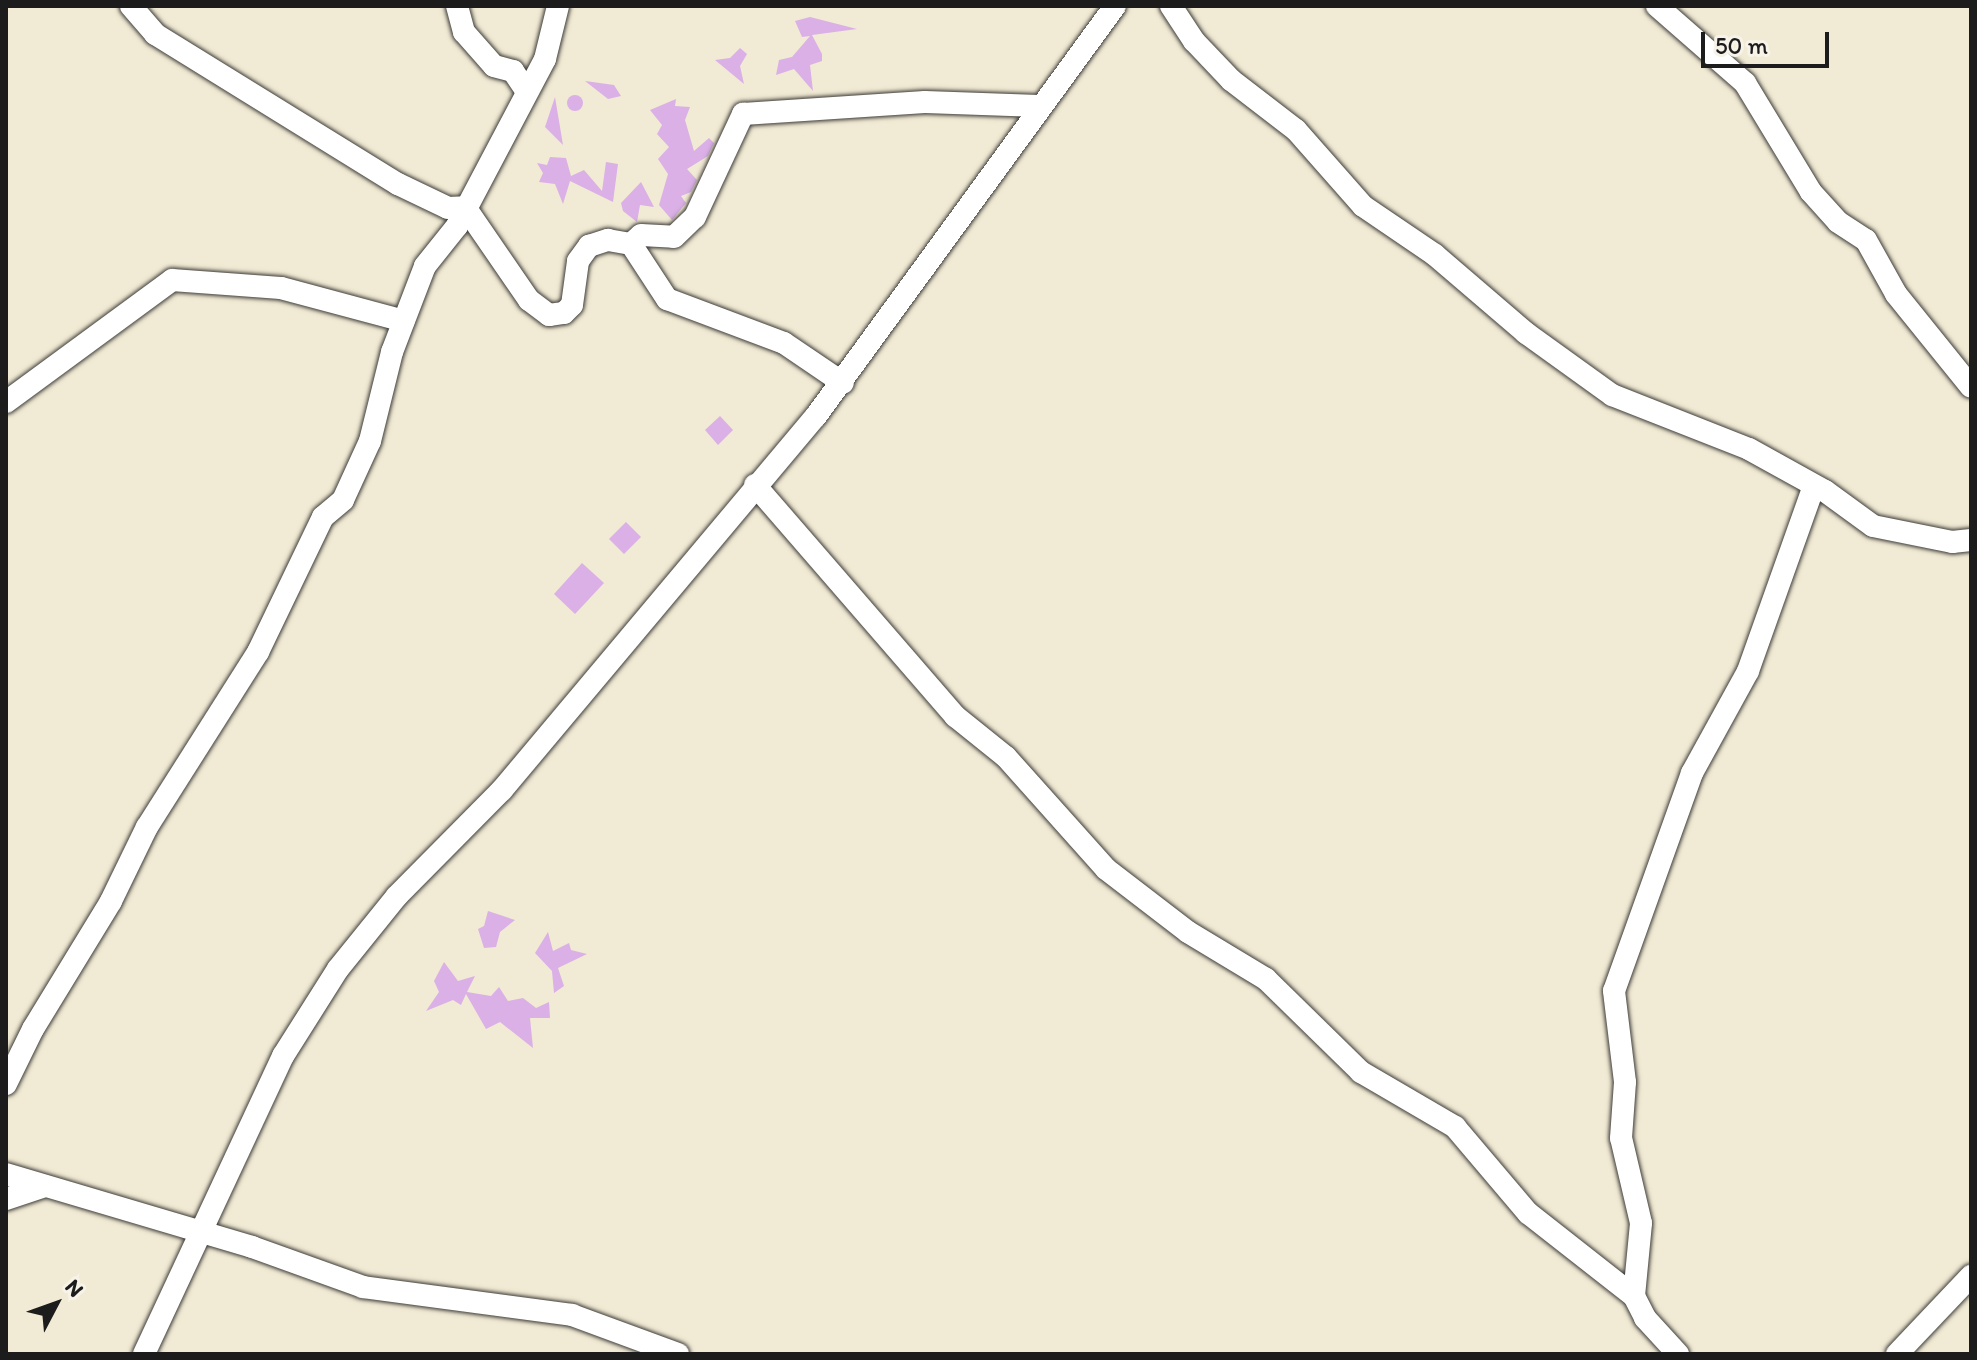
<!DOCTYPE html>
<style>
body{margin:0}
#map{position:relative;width:1977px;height:1360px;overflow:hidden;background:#f1ead4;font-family:Itim,sans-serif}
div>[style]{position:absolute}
.building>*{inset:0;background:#dab0e6}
.round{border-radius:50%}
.roads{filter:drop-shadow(0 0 2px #3c3b38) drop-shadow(0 0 2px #3c3b38)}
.minor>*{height:22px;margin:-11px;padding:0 11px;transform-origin:11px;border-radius:11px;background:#fff}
span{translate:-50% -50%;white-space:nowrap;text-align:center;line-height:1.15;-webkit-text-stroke:6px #f7f3e8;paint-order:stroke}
.frame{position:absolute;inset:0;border:8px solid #1c1c1c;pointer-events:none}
.north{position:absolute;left:16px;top:1264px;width:80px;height:80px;-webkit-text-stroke:6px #f7f3e8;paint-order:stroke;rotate:49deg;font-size:22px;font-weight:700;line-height:32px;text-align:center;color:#1c1c1c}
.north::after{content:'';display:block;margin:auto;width:28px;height:36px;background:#1c1c1c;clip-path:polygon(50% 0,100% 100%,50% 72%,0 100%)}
.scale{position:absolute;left:1701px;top:32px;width:128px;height:36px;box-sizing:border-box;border:4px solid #1c1c1c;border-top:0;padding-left:10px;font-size:24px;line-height:28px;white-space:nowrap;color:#1c1c1c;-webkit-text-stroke:6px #f7f3e8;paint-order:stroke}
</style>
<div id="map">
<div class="building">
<i style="clip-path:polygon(810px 17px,857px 29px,812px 35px,822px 54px,822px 61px,810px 65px,813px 91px,794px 69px,776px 75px,779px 60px,792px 57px,810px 36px,802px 37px,795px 21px)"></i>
<i style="clip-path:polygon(740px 48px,747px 54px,740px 66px,744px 84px,715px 60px,730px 58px)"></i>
<i style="clip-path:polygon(585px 81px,614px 85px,621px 96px,608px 99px)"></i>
<i class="round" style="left:567px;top:95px;width:16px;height:16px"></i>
<i style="clip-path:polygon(555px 97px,563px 145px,545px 127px)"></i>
<i style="clip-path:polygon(676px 99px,675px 106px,690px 107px,685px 120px,694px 151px,709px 138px,714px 143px,708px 156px,687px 169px,697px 180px,691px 192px,681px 196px,686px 203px,672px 220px,659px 205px,668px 174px,658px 159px,669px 147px,657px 134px,662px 125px,650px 110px)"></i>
<i style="clip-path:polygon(550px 157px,566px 158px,571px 176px,584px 170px,602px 191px,606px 162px,618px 164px,613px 202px,570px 181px,563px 204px,555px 184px,539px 182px,543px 173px,537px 163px,547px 165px)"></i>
<i style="clip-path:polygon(641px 182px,654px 207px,640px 205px,637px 222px,623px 211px,621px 203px)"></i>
<i style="clip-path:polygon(720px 416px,733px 430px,718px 445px,705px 430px)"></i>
<i style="clip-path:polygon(626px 522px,641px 537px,624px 554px,609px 539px)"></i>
<i style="clip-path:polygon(582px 563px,604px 583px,575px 614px,554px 594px)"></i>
<i style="clip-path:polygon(488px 911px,515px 920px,500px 932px,496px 947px,484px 948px,478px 929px,484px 926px)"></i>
<i style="clip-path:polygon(548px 932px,553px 951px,569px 943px,571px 950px,587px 954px,558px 968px,564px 986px,554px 993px,552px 971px,535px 953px)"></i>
<i style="clip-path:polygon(444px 962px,458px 981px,475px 976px,467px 992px,491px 996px,499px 987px,508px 1001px,523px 998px,536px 1008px,549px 1002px,550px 1018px,530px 1018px,533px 1048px,500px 1022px,486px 1029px,466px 994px,461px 1005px,453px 1000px,426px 1011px,439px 992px,434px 981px)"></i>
</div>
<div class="roads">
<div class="minor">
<i style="left:131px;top:6px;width:37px;rotate:49deg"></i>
<i style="left:155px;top:34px;width:286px;rotate:31.7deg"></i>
<i style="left:398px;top:184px;width:55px;rotate:25.6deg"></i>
<i style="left:448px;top:208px;width:17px;rotate:-3deg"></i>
<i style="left:465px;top:207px;width:113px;rotate:55.5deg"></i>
<i style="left:529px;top:300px;width:25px;rotate:37deg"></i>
<i style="left:549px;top:315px;width:15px;rotate:-8deg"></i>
<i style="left:564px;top:313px;width:11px;rotate:-45deg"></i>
<i style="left:572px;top:305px;width:44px;rotate:-82.2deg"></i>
<i style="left:578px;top:261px;width:19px;rotate:-54deg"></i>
<i style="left:589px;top:246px;width:20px;rotate:-18deg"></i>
<i style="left:608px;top:240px;width:23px;rotate:10deg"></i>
<i style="left:631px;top:244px;width:66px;rotate:56.8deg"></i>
<i style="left:667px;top:299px;width:125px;rotate:20.6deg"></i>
<i style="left:784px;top:343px;width:71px;rotate:34.1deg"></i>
<i style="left:457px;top:6px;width:27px;rotate:75deg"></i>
<i style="left:464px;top:32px;width:45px;rotate:48.6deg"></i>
<i style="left:494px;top:66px;width:20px;rotate:15deg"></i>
<i style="left:513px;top:71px;width:25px;rotate:56deg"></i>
<i style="left:1171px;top:6px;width:42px;rotate:56.7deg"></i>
<i style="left:1194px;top:41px;width:54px;rotate:46.5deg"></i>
<i style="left:1231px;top:80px;width:82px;rotate:37.6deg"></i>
<i style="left:1296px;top:130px;width:101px;rotate:48.6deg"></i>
<i style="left:1363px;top:206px;width:87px;rotate:34.2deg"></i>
<i style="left:1435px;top:255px;width:120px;rotate:40.6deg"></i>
<i style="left:1526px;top:333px;width:106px;rotate:35.8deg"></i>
<i style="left:1612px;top:395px;width:147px;rotate:21.5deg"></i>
<i style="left:1749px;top:449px;width:87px;rotate:28.9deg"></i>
<i style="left:1825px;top:491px;width:59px;rotate:36.1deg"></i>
<i style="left:1873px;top:526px;width:81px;rotate:11.4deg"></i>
<i style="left:1952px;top:542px;width:19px;rotate:-6deg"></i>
<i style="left:1657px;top:6px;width:117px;rotate:41.2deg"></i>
<i style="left:1745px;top:83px;width:127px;rotate:58.8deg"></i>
<i style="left:1811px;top:192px;width:40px;rotate:48deg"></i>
<i style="left:1838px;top:222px;width:33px;rotate:33deg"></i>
<i style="left:1866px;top:240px;width:62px;rotate:60.9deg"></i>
<i style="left:1896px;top:294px;width:119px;rotate:51.1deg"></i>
<i style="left:631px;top:244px;width:13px;rotate:-42deg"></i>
<i style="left:641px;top:235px;width:33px;rotate:3deg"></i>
<i style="left:674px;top:237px;width:29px;rotate:-44deg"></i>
<i style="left:695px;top:217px;width:114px;rotate:-65deg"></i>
<i style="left:743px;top:114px;width:182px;rotate:-3.8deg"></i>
<i style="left:925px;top:102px;width:114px;rotate:2deg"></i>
<i style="left:6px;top:402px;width:206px;rotate:-36.3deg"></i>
<i style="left:172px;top:280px;width:109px;rotate:4.2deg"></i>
<i style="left:281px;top:288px;width:127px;rotate:15deg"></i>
<i style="left:755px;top:485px;width:306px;rotate:49.1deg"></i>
<i style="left:955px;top:716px;width:65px;rotate:38.8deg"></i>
<i style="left:1006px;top:757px;width:150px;rotate:48.2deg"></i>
<i style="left:1106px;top:869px;width:103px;rotate:37.5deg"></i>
<i style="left:1188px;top:932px;width:91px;rotate:31.1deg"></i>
<i style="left:1266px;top:979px;width:133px;rotate:44.4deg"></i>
<i style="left:1361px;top:1072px;width:109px;rotate:30.3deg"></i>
<i style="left:1455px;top:1127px;width:113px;rotate:49.7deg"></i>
<i style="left:1528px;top:1213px;width:135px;rotate:38.1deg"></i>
<i style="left:1634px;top:1296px;width:25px;rotate:63deg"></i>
<i style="left:1645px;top:1318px;width:49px;rotate:47.5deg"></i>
<i style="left:6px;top:1084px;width:61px;rotate:-63.9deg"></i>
<i style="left:33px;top:1029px;width:150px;rotate:-58.6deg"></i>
<i style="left:111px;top:901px;width:82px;rotate:-64.1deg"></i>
<i style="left:147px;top:827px;width:207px;rotate:-57.6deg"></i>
<i style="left:258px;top:652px;width:150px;rotate:-64.3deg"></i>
<i style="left:323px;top:517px;width:26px;rotate:-40deg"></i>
<i style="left:343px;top:500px;width:65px;rotate:-65.4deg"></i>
<i style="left:370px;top:441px;width:92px;rotate:-76.1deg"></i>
<i style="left:392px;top:352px;width:92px;rotate:-69deg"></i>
<i style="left:425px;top:266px;width:51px;rotate:-51.3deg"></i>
<i style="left:457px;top:226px;width:189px;rotate:-62.2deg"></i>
<i style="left:545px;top:59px;width:55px;rotate:-76.2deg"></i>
<i style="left:6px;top:1174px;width:257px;rotate:16.5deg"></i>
<i style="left:252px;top:1247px;width:118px;rotate:19.8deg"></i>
<i style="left:363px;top:1287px;width:211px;rotate:7.6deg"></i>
<i style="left:572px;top:1315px;width:113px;rotate:20.2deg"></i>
<i style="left:6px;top:1199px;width:41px;rotate:-18.4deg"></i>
<i style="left:1634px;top:1296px;width:73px;rotate:-84.5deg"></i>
<i style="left:1641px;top:1223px;width:87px;rotate:-103.2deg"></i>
<i style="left:1621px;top:1138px;width:56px;rotate:-85.9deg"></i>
<i style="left:1625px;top:1082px;width:92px;rotate:-96.9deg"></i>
<i style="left:1614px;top:991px;width:232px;rotate:-70.3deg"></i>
<i style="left:1692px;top:773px;width:116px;rotate:-61.2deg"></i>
<i style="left:1748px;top:671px;width:196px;rotate:-70.4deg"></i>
<i style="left:144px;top:1354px;width:329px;rotate:-65deg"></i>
<i style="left:283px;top:1056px;width:103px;rotate:-57.7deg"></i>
<i style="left:338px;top:969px;width:94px;rotate:-51.1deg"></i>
<i style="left:397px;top:896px;width:149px;rotate:-45.3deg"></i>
<i style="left:502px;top:790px;width:488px;rotate:-50deg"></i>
<i style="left:816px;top:416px;width:507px;rotate:-53.9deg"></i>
<i style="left:1897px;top:1354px;width:108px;rotate:-46.5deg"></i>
</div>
</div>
<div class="frame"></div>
<div class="north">N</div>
<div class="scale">50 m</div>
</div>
